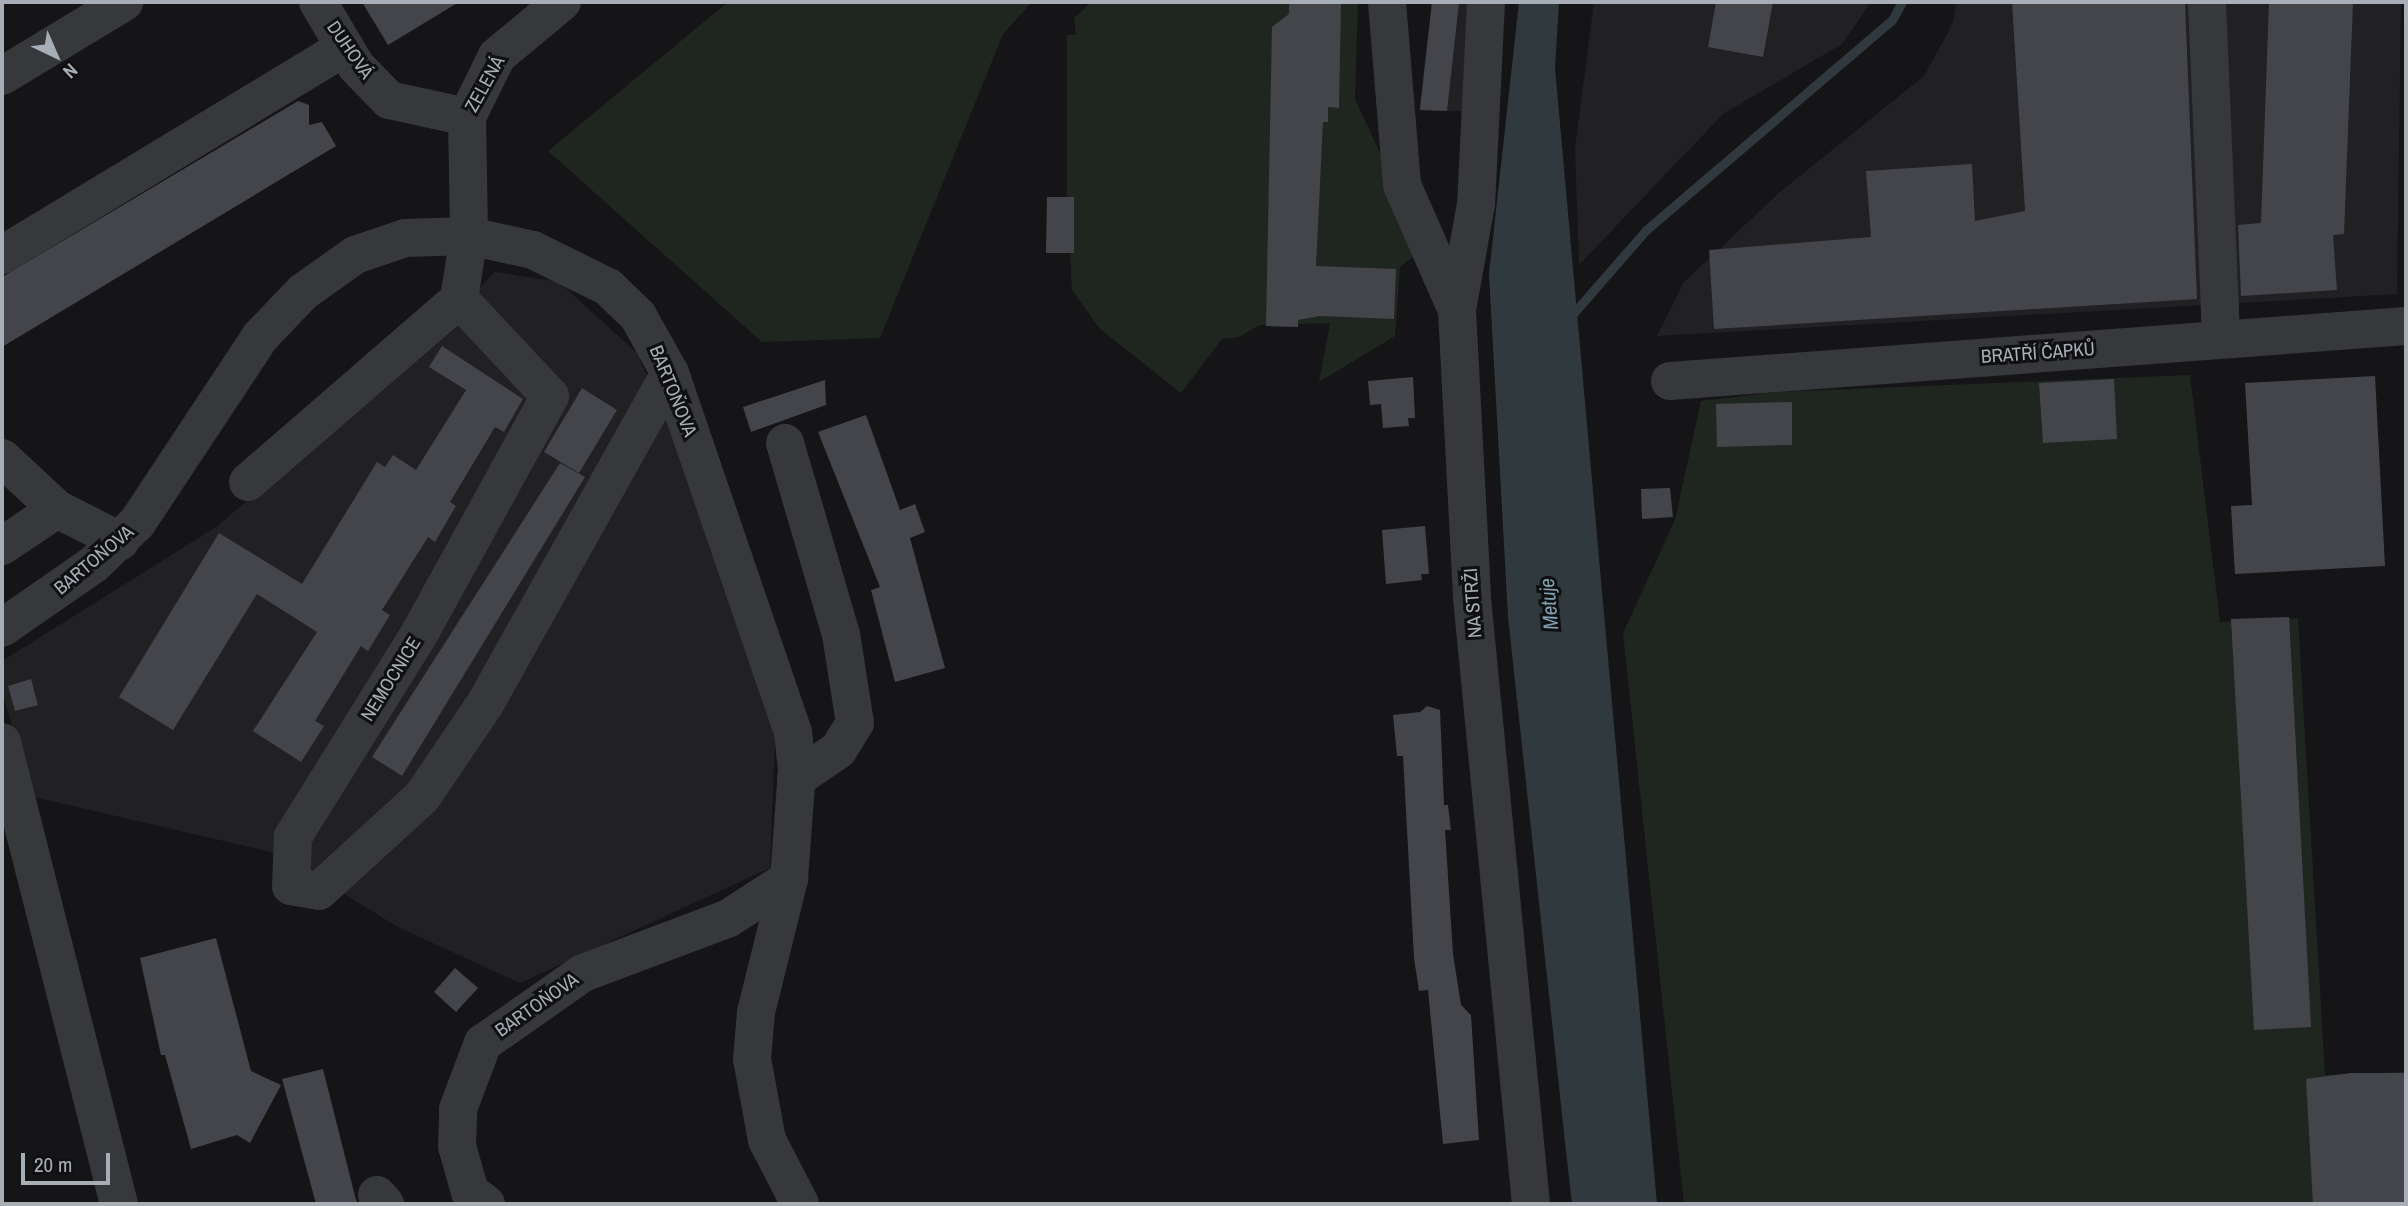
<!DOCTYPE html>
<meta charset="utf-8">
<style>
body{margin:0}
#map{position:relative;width:2408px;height:1206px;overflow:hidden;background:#151517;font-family:"Archivo Narrow",sans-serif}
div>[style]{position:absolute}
.built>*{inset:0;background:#212124}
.green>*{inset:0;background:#1f2620}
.water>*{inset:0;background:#2f393e}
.stream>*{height:9px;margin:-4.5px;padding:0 4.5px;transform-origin:4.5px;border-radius:4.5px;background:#2f393e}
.building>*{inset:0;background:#44454a}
.minor>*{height:38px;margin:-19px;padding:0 19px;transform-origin:19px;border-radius:19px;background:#36383b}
span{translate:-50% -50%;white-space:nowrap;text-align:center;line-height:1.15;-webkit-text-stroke:6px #101012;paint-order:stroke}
.street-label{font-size:19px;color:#a8aeb6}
.water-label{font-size:21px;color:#829fae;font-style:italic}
.frame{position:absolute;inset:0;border:4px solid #a8aeb6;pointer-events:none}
.north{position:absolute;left:21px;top:21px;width:70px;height:70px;-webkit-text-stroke:5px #101012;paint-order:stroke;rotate:136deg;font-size:19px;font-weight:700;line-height:28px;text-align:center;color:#a8aeb6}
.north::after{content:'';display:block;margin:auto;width:24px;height:32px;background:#a8aeb6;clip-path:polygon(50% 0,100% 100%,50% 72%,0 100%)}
.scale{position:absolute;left:21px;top:1153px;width:89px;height:32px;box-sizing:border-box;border:4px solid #a8aeb6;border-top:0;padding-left:9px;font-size:21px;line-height:24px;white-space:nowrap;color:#a8aeb6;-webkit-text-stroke:5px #101012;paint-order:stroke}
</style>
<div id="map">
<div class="built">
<i style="clip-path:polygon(1432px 2px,1493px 2px,1490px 112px,1419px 110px)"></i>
<i style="clip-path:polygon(1594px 2px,1871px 2px,1842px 44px,1723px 114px,1579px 265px,1575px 148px)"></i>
<i style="clip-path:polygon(1957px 2px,2401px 2px,2397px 294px,1657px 336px,1683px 283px,1780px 192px,1924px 76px,1952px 25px)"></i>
<i style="clip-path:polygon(495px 272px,559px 282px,637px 353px,698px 491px,775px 739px,770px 868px,520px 983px,396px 926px,280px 854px,34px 797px,2px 692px,2px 661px,216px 527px,393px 378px)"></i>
</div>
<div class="green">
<i style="clip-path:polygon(728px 2px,1032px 2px,1003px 34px,880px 338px,762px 342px,548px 151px)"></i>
<i style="clip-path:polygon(1092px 2px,1358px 2px,1355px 99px,1395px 185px,1415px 255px,1400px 267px,1395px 336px,1319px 382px,1330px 323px,1259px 325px,1239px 337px,1222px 339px,1181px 393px,1099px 328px,1072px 290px,1067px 197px,1067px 35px,1076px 35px,1074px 18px)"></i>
<i style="clip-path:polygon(2190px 375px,2220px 622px,2298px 618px,2325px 1075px,2406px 1072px,2406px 1204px,1684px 1204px,1623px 633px,1675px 520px,1701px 401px,1777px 392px)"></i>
</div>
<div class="water">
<i style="clip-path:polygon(1519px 2px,1559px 2px,1555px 68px,1657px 1204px,1572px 1204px,1565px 1142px,1508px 617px,1489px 274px)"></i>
</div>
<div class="stream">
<i style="left:1571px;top:316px;width:114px;rotate:-48.9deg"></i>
<i style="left:1646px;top:230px;width:323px;rotate:-40.5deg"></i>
<i style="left:1892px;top:20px;width:21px;rotate:-61deg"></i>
</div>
<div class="building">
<i style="clip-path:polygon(362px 2px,459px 2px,388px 45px)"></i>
<i style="clip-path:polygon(1289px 2px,1341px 2px,1339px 108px,1328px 107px,1328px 122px,1323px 122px,1316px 266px,1396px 269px,1394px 319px,1320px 316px,1298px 320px,1298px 327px,1266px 326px,1272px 27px,1289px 14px)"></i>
<i style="clip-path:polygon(1432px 2px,1459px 2px,1447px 111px,1420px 110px)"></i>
<i style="clip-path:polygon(1716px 2px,1773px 2px,1763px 57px,1708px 47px)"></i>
<i style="clip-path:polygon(2012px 2px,2185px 2px,2197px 299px,1714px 329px,1709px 250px,1871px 237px,1866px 171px,1972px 164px,1975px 221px,2025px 211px)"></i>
<i style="clip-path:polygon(2269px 2px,2353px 2px,2344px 234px,2333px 235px,2337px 290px,2241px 296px,2238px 225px,2261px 223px)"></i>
<i style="clip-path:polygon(298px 101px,309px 105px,309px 125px,322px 122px,336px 146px,2px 347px,2px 277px)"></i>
<i style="clip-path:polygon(1047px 197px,1074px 197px,1074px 253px,1046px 253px)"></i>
<i style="clip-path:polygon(442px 346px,523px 399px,504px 432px,495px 427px,450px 502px,456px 506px,435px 542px,428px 537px,382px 610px,390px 615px,368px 651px,361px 646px,315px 721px,324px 726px,301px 762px,253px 731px,317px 632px,257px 594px,173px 730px,119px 697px,219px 533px,302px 584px,377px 462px,385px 467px,393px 455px,416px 470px,466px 390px,429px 367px)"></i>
<i style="clip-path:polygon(2375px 376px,2385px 566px,2235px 574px,2231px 506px,2252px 505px,2245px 383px)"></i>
<i style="clip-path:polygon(1413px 377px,1415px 418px,1408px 418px,1409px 426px,1383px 428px,1381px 404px,1370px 405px,1368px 381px)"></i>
<i style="clip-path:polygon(2114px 379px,2117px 439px,2043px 443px,2039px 383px)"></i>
<i style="clip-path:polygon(825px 380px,826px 405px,751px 432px,743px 407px)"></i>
<i style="clip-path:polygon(582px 388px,617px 410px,579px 473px,544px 452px)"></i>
<i style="clip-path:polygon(1792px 402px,1792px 445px,1717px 447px,1716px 404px)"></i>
<i style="clip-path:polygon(866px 415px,900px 510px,915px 504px,925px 532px,910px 538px,945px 668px,895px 682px,871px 590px,880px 587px,818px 432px)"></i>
<i style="clip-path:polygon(560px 463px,585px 477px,402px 776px,372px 757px)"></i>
<i style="clip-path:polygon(1670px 488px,1673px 517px,1642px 519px,1641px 489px)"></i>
<i style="clip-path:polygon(1425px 526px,1429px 574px,1421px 574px,1422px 580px,1386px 584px,1382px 530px)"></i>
<i style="clip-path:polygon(2289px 617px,2311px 1027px,2254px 1030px,2231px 619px)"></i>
<i style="clip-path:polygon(31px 679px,38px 705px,15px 711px,8px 686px)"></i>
<i style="clip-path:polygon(1427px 706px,1440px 710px,1444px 805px,1448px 805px,1451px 830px,1445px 830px,1453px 954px,1461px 1005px,1471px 1015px,1479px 1140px,1443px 1144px,1428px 990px,1419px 991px,1414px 958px,1403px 756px,1397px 756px,1393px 715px,1420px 712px)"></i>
<i style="clip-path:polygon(216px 938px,251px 1071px,281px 1085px,250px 1143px,237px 1135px,191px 1149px,165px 1055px,161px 1055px,140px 958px)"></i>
<i style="clip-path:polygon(455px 968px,478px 988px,456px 1012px,434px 992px)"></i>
<i style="clip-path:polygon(323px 1069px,356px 1200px,358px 1204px,316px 1204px,282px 1079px)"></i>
<i style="clip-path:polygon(2351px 1073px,2406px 1073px,2406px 1204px,2313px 1204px,2306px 1079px)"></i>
</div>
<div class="minor">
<i style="left:318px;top:2px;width:74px;rotate:59.3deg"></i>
<i style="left:356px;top:66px;width:47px;rotate:45.9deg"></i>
<i style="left:389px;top:100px;width:80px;rotate:12.3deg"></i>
<i style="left:562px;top:2px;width:85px;rotate:140.3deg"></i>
<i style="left:497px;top:56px;width:68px;rotate:116.2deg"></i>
<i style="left:467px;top:117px;width:119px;rotate:89deg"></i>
<i style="left:469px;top:236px;width:64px;rotate:99deg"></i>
<i style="left:459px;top:299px;width:133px;rotate:46.8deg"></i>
<i style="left:550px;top:396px;width:268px;rotate:118.8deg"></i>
<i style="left:421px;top:631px;width:243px;rotate:121.9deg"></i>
<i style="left:293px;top:837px;width:49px;rotate:92.3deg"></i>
<i style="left:291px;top:886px;width:28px;rotate:10deg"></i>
<i style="left:319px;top:891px;width:139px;rotate:-42.4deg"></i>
<i style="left:422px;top:797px;width:112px;rotate:-55.9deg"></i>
<i style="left:485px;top:704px;width:379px;rotate:-60.8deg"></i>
<i style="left:1387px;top:2px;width:184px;rotate:85.3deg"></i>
<i style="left:1402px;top:185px;width:137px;rotate:66.3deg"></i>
<i style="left:1486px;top:2px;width:202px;rotate:92.8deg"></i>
<i style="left:1476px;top:204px;width:108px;rotate:100.2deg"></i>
<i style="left:1457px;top:310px;width:288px;rotate:87deg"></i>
<i style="left:1472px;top:598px;width:609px;rotate:84.44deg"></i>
<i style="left:2207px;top:2px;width:337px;rotate:87.6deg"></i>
<i style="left:2px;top:76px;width:143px;rotate:-31.2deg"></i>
<i style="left:2px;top:255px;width:401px;rotate:-31.2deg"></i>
<i style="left:1670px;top:381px;width:738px;rotate:-4.27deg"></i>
<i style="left:785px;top:443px;width:199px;rotate:73.7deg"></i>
<i style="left:841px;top:634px;width:90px;rotate:81.1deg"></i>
<i style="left:855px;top:723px;width:32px;rotate:122deg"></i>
<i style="left:838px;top:750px;width:51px;rotate:145.4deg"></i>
<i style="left:2px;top:458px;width:75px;rotate:42.8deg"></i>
<i style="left:57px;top:509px;width:71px;rotate:26.9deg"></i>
<i style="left:248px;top:482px;width:279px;rotate:-40.9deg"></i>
<i style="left:2px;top:546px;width:66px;rotate:-33.9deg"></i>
<i style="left:2px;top:628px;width:112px;rotate:-34.8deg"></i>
<i style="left:94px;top:564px;width:59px;rotate:-43.6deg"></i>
<i style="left:137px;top:523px;width:223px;rotate:-56.5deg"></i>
<i style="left:260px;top:337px;width:62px;rotate:-46.3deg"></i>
<i style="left:303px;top:292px;width:64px;rotate:-35.4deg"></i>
<i style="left:355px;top:255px;width:53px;rotate:-18.8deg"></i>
<i style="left:405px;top:238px;width:64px;rotate:-1.8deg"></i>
<i style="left:469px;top:236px;width:66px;rotate:12.3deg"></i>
<i style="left:533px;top:250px;width:84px;rotate:26.3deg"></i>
<i style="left:608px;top:287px;width:42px;rotate:44deg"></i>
<i style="left:638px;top:316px;width:65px;rotate:60.7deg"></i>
<i style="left:670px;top:373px;width:379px;rotate:71.1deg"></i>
<i style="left:793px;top:732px;width:38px;rotate:84deg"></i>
<i style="left:797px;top:770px;width:109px;rotate:94.2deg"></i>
<i style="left:789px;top:879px;width:137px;rotate:103.9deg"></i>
<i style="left:756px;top:1012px;width:47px;rotate:94.9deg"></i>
<i style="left:752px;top:1059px;width:82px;rotate:79.5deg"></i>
<i style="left:767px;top:1140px;width:72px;rotate:62.7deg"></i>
<i style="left:2px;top:742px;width:477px;rotate:75.8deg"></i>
<i style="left:377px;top:1195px;width:12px;rotate:48deg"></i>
<i style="left:486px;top:1204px;width:20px;rotate:-143deg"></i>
<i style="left:470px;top:1192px;width:48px;rotate:-105.8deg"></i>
<i style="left:457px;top:1146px;width:37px;rotate:-88deg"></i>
<i style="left:458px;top:1109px;width:71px;rotate:-69.3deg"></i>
<i style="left:483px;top:1043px;width:122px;rotate:-35deg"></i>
<i style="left:583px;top:973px;width:156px;rotate:-20.6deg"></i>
<i style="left:729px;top:918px;width:72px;rotate:-33deg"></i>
</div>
<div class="street-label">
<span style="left:350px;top:50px;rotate:55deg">DUHOVÁ</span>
<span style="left:485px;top:84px;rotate:-61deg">ZELENÁ</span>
<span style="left:2038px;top:353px;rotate:-4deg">BRATŘÍ ČAPKŮ</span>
<span style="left:673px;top:391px;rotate:68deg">BARTOŇOVA</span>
<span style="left:94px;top:560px;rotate:-40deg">BARTOŇOVA</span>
<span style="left:1473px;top:603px;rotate:-94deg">NA STRŽI</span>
<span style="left:391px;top:679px;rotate:-58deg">NEMOCNICE</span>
<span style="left:537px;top:1005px;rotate:-35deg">BARTOŇOVA</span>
</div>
<div class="water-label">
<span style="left:1549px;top:604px;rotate:-95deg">Metuje</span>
</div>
<div class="frame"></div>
<div class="north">N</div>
<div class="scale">20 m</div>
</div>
